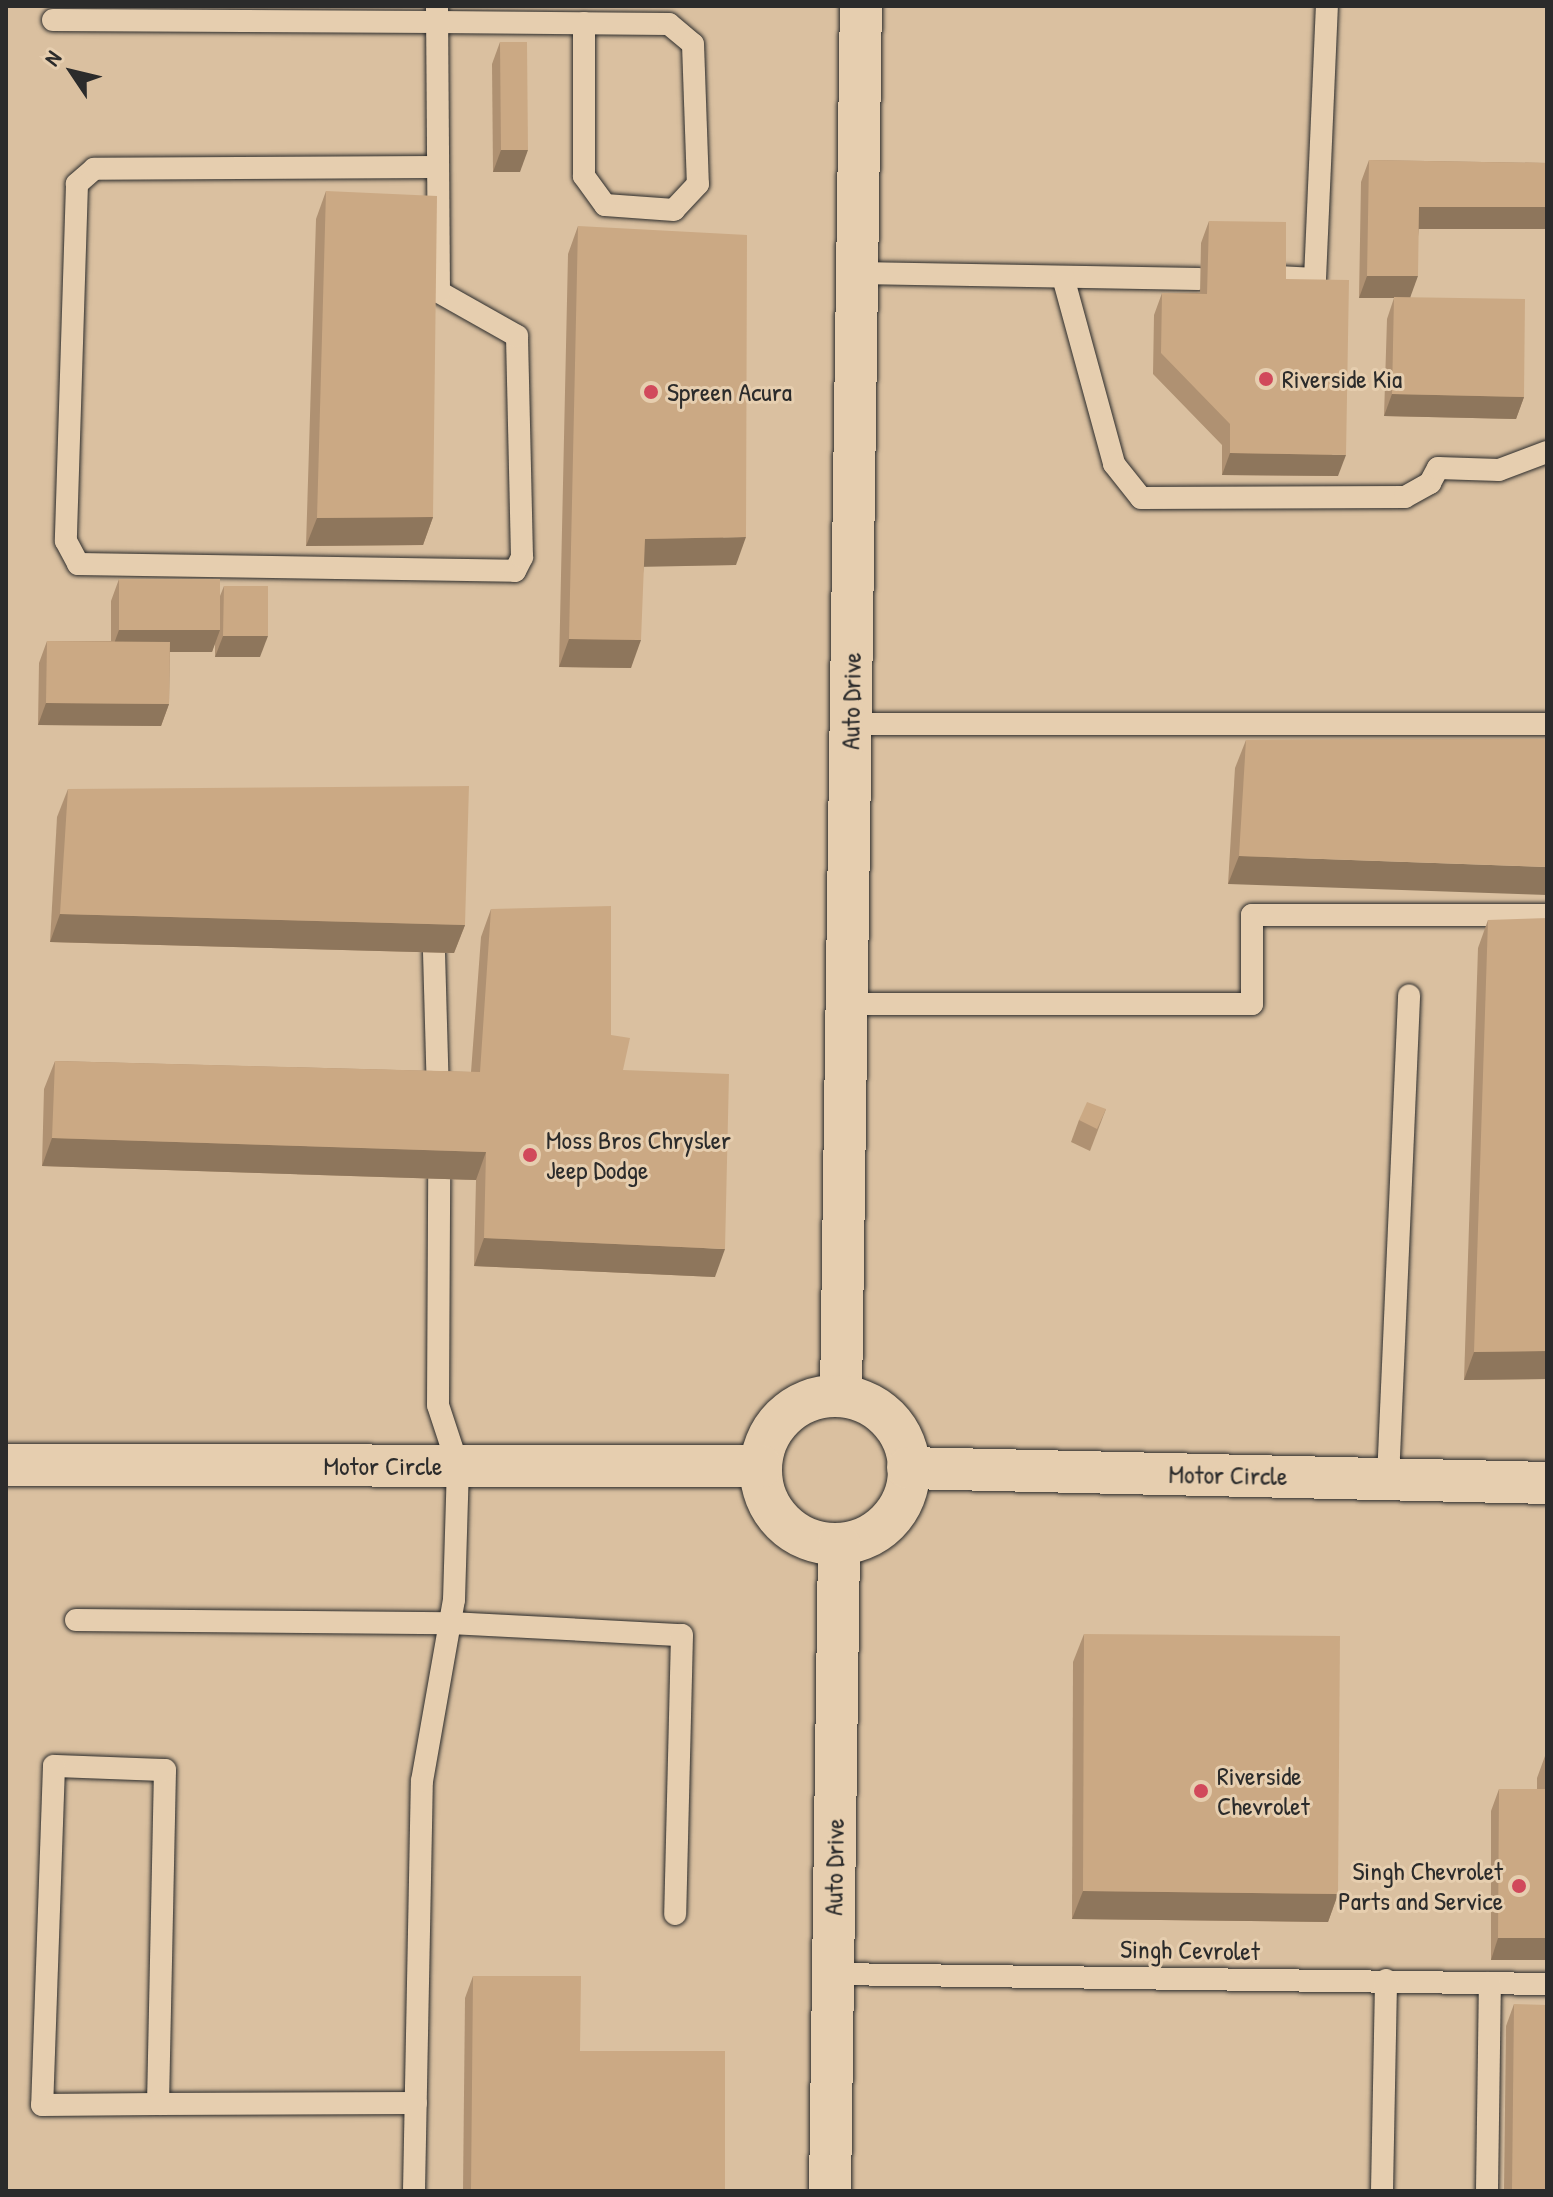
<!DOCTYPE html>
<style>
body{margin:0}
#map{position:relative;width:1553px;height:2197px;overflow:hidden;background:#e6ceaf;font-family:"Patrick Hand",sans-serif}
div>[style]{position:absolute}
.built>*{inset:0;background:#dac0a0}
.roads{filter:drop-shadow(0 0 2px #2b2b2b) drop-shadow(0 0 2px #2b2b2b)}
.service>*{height:22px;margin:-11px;padding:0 11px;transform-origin:11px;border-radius:11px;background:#e6ceaf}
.minor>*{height:42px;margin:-21px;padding:0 21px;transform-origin:21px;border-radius:21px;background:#e6ceaf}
.minor>.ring{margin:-21px;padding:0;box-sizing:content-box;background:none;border:42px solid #e6ceaf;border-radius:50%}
.wall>*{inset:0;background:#af9172}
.shaded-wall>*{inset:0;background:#8e765c}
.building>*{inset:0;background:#cba984}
.dots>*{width:22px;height:22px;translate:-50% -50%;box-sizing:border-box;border:4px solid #e6ceaf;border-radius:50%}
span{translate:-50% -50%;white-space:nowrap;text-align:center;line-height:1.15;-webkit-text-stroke:6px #e6ceaf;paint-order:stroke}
.poi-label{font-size:26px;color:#2b2b2b}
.left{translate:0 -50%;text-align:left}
.right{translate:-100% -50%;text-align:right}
.street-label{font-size:26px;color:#2b2b2b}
.frame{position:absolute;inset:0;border:8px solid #2b2b2b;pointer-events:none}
.north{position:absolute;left:32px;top:32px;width:80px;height:80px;-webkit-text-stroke:6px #e6ceaf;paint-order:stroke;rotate:305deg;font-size:22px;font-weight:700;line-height:32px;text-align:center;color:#2b2b2b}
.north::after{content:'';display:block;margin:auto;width:28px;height:36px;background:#2b2b2b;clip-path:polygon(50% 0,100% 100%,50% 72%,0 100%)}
</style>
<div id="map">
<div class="built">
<i style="clip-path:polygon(6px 6px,1547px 6px,1547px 2191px,6px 2191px)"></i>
</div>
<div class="roads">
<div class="service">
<i style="left:53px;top:20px;width:384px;rotate:0.3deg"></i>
<i style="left:437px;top:22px;width:232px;rotate:0.5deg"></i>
<i style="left:669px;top:24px;width:31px;rotate:40deg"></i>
<i style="left:693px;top:44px;width:140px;rotate:88deg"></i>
<i style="left:698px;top:184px;width:35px;rotate:133deg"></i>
<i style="left:674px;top:210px;width:69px;rotate:-175.9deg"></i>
<i style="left:605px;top:205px;width:36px;rotate:-126deg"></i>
<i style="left:584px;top:176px;width:153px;rotate:-90deg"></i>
<i style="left:436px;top:167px;width:342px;rotate:179.7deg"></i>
<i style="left:94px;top:169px;width:23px;rotate:139deg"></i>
<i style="left:77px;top:184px;width:357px;rotate:91.8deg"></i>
<i style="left:66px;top:541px;width:26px;rotate:62deg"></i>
<i style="left:78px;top:564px;width:437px;rotate:0.9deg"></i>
<i style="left:515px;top:571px;width:16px;rotate:-63deg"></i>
<i style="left:522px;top:557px;width:221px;rotate:-91.3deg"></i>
<i style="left:517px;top:336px;width:90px;rotate:-150.6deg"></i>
<i style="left:439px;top:292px;width:286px;rotate:-90.4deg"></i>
<i style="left:858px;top:273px;width:341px;rotate:1deg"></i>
<i style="left:1063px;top:277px;width:194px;rotate:74.7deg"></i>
<i style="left:1114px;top:464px;width:43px;rotate:51.5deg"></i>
<i style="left:1141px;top:498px;width:264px;rotate:-0.2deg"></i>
<i style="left:1405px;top:497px;width:29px;rotate:-29deg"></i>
<i style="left:1430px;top:483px;width:17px;rotate:-62deg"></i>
<i style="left:1438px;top:468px;width:61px;rotate:1.9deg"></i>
<i style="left:1499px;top:470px;width:51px;rotate:-20.6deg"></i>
<i style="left:1278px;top:277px;width:37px;rotate:3deg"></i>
<i style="left:1315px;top:279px;width:273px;rotate:-87.5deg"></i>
<i style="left:850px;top:724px;width:697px"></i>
<i style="left:434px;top:952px;width:146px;rotate:88.4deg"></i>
<i style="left:848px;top:1004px;width:404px"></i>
<i style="left:1252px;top:1004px;width:89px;rotate:-90deg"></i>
<i style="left:1252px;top:915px;width:295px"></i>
<i style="left:1388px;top:1479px;width:484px;rotate:-87.5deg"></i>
<i style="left:76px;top:1620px;width:374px;rotate:0.5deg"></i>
<i style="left:450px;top:1623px;width:232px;rotate:3deg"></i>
<i style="left:682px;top:1635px;width:279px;rotate:91.4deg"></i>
<i style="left:833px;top:1974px;width:714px;rotate:0.8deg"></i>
<i style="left:158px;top:2104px;width:334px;rotate:-88.8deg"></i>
<i style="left:165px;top:1770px;width:111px;rotate:-177.9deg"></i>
<i style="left:54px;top:1766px;width:339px;rotate:92deg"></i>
<i style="left:42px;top:2105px;width:116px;rotate:-0.5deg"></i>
<i style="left:158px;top:2104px;width:258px;rotate:-0.2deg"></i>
<i style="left:414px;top:2191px;width:410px;rotate:-88.9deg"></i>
<i style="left:422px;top:1781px;width:184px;rotate:-80deg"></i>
<i style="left:454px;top:1600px;width:134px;rotate:-88.3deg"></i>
<i style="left:458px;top:1466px;width:64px;rotate:-108.2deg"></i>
<i style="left:438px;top:1405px;width:226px;rotate:-89.7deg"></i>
<i style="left:1382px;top:2191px;width:211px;rotate:-88.9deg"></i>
<i style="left:1487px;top:2191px;width:208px;rotate:-89.2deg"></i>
</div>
<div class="minor">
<i style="left:841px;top:1396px;width:1390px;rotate:-89.18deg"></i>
<i class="ring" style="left:761px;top:1396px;width:106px;height:106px"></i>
<i style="left:6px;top:1465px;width:755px;rotate:0.08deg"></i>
<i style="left:908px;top:1468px;width:639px;rotate:1.34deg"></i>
<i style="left:830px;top:2191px;width:647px;rotate:-89.2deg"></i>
</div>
</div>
<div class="wall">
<i style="clip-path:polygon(500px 42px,520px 172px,493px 172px,492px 64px)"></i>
<i style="clip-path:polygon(1369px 160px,1547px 163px,1547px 229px,1419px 229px,1410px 297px,1524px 397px,1516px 419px,1384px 416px,1387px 319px,1394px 298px,1359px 298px,1361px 182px)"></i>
<i style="clip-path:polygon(326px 191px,433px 517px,423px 545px,306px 546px,316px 219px)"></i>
<i style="clip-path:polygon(1209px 221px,1286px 279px,1338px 476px,1222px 475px,1222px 445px,1153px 374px,1154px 315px,1162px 293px,1200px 293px,1201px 243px)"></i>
<i style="clip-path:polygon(578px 226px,736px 565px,644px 566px,631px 668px,559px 667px,568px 254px)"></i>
<i style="clip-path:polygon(119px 579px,220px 596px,224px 586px,260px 657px,215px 657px,215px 643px,212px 652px,170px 652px,169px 704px,161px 726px,38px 725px,39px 663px,47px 641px,111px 641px,111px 601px)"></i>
<i style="clip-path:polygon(1547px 739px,1228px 884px,1235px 768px,1246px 740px)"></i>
<i style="clip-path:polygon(68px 789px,465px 925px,454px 953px,50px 942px,57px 817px)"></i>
<i style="clip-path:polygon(491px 909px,611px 1035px,623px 1070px,715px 1277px,474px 1266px,476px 1180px,42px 1166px,44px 1089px,55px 1061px,471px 1072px,481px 937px)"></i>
<i style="clip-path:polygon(1488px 920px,1547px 1379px,1464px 1380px,1478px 948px)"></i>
<i style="clip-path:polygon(1106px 1109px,1090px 1151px,1071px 1142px,1079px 1120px)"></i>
<i style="clip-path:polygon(1084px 1634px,1338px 1894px,1328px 1922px,1072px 1919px,1073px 1662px)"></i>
<i style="clip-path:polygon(1545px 1756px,1547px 1960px,1491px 1960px,1491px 1811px,1499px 1789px,1537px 1789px,1537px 1778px)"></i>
<i style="clip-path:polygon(473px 1976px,580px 2051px,725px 2191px,463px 2191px,465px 1998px)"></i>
<i style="clip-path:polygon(1514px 2004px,1547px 2191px,1504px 2191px,1506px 2026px)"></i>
</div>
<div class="shaded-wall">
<i style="clip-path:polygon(501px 150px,528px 150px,520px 172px,493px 172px)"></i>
<i style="clip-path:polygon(1419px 207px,1547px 207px,1547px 229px,1411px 229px)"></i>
<i style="clip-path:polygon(1367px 276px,1418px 276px,1410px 298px,1359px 298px)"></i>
<i style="clip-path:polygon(1392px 394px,1524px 397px,1516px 419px,1384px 416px)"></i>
<i style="clip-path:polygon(1230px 453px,1346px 455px,1338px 476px,1222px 475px)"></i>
<i style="clip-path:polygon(433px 517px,423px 545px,306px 546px,317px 518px)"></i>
<i style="clip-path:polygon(746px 537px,736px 565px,635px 567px,645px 539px)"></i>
<i style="clip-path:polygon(119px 630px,220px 630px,212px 652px,111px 652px)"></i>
<i style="clip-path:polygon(223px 636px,268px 636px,260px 657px,215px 657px)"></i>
<i style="clip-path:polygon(569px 639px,641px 640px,631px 668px,559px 667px)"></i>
<i style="clip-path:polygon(46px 703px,169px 704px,161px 726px,38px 725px)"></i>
<i style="clip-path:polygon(1239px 856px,1547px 867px,1547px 895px,1228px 884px)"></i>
<i style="clip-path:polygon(60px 914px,465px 925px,454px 953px,50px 942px)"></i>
<i style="clip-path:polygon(52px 1138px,486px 1152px,476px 1180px,42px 1166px)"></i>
<i style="clip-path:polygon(484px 1238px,725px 1249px,715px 1277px,474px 1266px)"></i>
<i style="clip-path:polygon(1547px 1351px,1547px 1379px,1464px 1380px,1474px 1352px)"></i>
<i style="clip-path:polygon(1083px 1891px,1338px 1894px,1328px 1922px,1072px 1919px)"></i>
<i style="clip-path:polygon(1498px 1938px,1547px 1938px,1547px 1960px,1491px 1960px)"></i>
</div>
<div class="building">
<i style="clip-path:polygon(500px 42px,527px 42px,528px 150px,501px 150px)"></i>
<i style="clip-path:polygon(1369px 160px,1547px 163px,1547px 207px,1419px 207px,1418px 276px,1367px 276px)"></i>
<i style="clip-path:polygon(326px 191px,437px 196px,433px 517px,317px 518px)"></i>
<i style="clip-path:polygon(1209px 221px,1286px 222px,1286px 279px,1349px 280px,1346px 455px,1230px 453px,1230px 424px,1161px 353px,1162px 293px,1207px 294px)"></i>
<i style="clip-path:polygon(578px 226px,747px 235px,746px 537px,645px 539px,641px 640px,569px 639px)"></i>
<i style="clip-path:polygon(1394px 297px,1525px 299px,1524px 397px,1392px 394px)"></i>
<i style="clip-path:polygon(119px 579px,220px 579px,220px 630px,119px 630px)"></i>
<i style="clip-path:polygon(224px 586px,268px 586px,268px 636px,223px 636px)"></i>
<i style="clip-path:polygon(47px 641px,170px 642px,169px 704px,46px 703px)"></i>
<i style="clip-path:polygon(1547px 739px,1547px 867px,1239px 856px,1246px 740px)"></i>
<i style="clip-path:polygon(469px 786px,465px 925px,60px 914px,68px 789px)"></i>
<i style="clip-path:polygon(611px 906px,611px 1035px,630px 1038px,623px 1070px,729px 1074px,725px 1249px,484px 1238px,486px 1152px,52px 1138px,55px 1061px,480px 1072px,491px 909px)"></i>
<i style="clip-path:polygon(1547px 918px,1547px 1351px,1474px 1352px,1488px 920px)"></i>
<i style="clip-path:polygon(1087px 1102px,1106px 1109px,1097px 1129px,1079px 1120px)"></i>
<i style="clip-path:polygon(1084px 1634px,1340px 1636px,1338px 1894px,1083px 1891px)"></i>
<i style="clip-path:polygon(1545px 1756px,1547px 1756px,1547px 1938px,1498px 1938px,1499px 1789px,1545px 1789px)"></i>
<i style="clip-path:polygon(473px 1976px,581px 1976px,580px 2051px,725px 2051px,725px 2191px,471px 2191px)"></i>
<i style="clip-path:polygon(1514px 2004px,1547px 2005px,1547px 2191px,1512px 2191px)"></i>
</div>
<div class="dots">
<i style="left:1266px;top:379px;background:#d1495b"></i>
<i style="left:651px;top:392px;background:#d1495b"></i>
<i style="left:530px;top:1155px;background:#d1495b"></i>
<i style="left:1201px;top:1791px;background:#d1495b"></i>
<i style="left:1519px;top:1886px;background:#d1495b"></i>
</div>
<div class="poi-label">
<span class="left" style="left:1282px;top:379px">Riverside Kia</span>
<span class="left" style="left:667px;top:392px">Spreen Acura</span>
<span class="left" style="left:546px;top:1155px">Moss Bros Chrysler<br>Jeep Dodge</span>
<span class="left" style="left:1217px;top:1791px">Riverside<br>Chevrolet</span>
<span class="right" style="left:1503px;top:1886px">Singh Chevrolet<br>Parts and Service</span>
</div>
<div class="street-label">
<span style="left:851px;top:701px;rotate:-89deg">Auto Drive</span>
<span style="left:383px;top:1466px">Motor Circle</span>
<span style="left:1228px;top:1475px;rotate:1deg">Motor Circle</span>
<span style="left:834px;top:1867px;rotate:-89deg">Auto Drive</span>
<span style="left:1190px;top:1950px;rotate:1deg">Singh Cevrolet</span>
</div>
<div class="frame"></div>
<div class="north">N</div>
</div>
